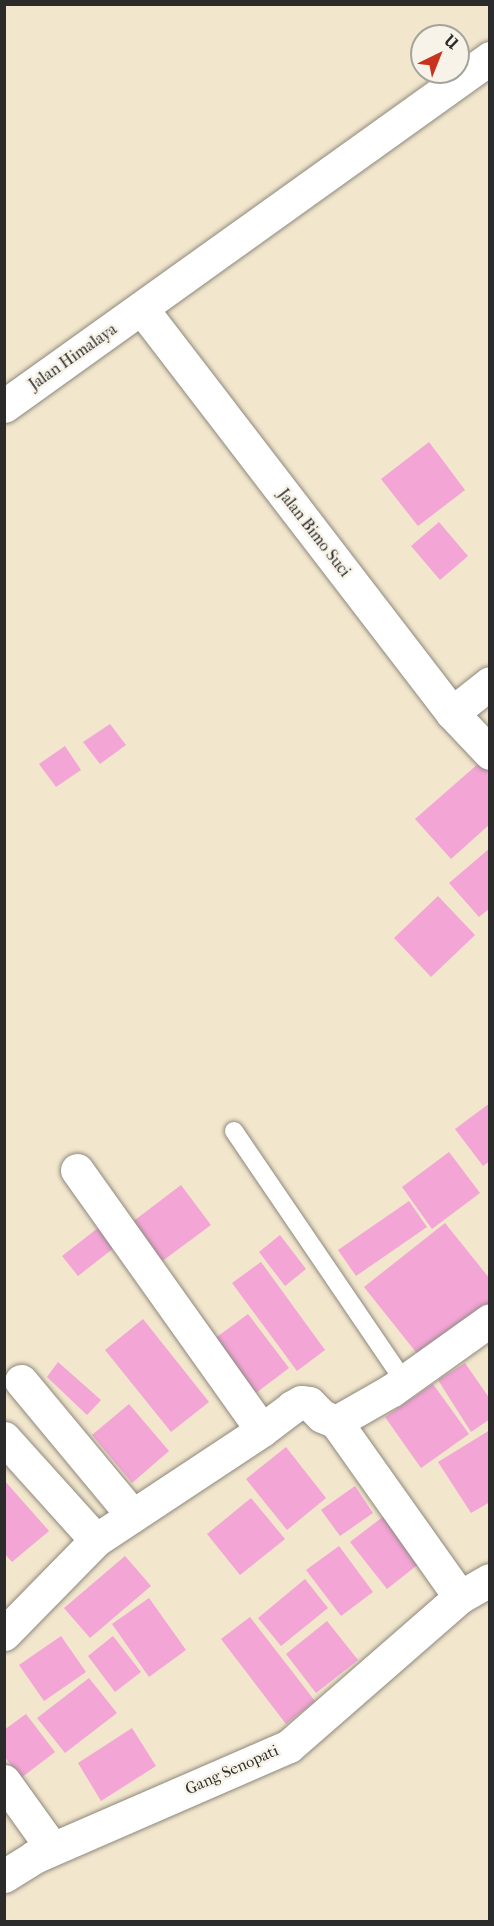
<!DOCTYPE html>
<style>
body{margin:0}
#map{position:relative;width:494px;height:1926px;overflow:hidden;background:#f2e6cd;font-family:"IM FELL French Canon",serif}
div>[style]{position:absolute}
.building>*{inset:0;background:#f3a5d6}
.roads{filter:drop-shadow(0 0 2px #8e887c) drop-shadow(0 0 2px #8e887c)}
.lane>*{height:18px;margin:-9px;padding:0 9px;transform-origin:9px;border-radius:9px;background:#fff}
.street>*{height:33px;margin:-16.5px;padding:0 16.5px;transform-origin:16.5px;border-radius:16.5px;background:#fff}
span{translate:-50% -50%;white-space:nowrap;text-align:center;line-height:1.15;-webkit-text-stroke:5px #f7f3e8;paint-order:stroke}
.street-label{font-size:16px;color:#2b2b2b}
.frame{position:absolute;inset:0;border:6px solid #2b2b2b;pointer-events:none}
.north{position:absolute;left:410px;top:24px;width:60px;height:60px;box-sizing:border-box;background:#f7f3e8;border:2px solid #a5a39c;border-radius:50%;rotate:43deg;font-size:16px;font-weight:700;line-height:24px;text-align:center;color:#2b2b2b}
.north::after{content:'';display:block;margin:auto;width:21px;height:27px;background:#c8321e;clip-path:polygon(50% 0,100% 100%,50% 72%,0 100%)}
</style>
<div id="map">
<div class="building">
<i style="clip-path:polygon(429px 442px,465px 490px,418px 526px,381px 479px)"></i>
<i style="clip-path:polygon(439px 522px,468px 556px,440px 580px,411px 546px)"></i>
<i style="clip-path:polygon(110px 724px,126px 745px,100px 764px,83px 742px)"></i>
<i style="clip-path:polygon(65px 746px,81px 770px,56px 787px,39px 764px)"></i>
<i style="clip-path:polygon(487px 756px,490px 824px,451px 859px,415px 819px)"></i>
<i style="clip-path:polygon(490px 848px,490px 908px,479px 917px,449px 883px)"></i>
<i style="clip-path:polygon(438px 896px,475px 935px,431px 977px,394px 938px)"></i>
<i style="clip-path:polygon(490px 1103px,490px 1161px,483px 1166px,455px 1129px)"></i>
<i style="clip-path:polygon(449px 1152px,480px 1193px,432px 1229px,402px 1187px)"></i>
<i style="clip-path:polygon(181px 1185px,211px 1225px,161px 1262px,131px 1223px)"></i>
<i style="clip-path:polygon(409px 1201px,427px 1227px,356px 1276px,338px 1250px)"></i>
<i style="clip-path:polygon(445px 1223px,490px 1279px,490px 1308px,423px 1361px,364px 1287px)"></i>
<i style="clip-path:polygon(103px 1224px,119px 1244px,78px 1276px,62px 1256px)"></i>
<i style="clip-path:polygon(280px 1235px,306px 1269px,285px 1286px,259px 1252px)"></i>
<i style="clip-path:polygon(261px 1262px,325px 1350px,297px 1371px,232px 1283px)"></i>
<i style="clip-path:polygon(248px 1314px,289px 1368px,248px 1399px,206px 1345px)"></i>
<i style="clip-path:polygon(143px 1319px,209px 1402px,171px 1432px,105px 1350px)"></i>
<i style="clip-path:polygon(58px 1362px,101px 1400px,87px 1415px,47px 1377px)"></i>
<i style="clip-path:polygon(465px 1363px,490px 1399px,490px 1419px,471px 1432px,438px 1380px)"></i>
<i style="clip-path:polygon(433px 1384px,469px 1434px,421px 1468px,385px 1417px)"></i>
<i style="clip-path:polygon(129px 1404px,169px 1451px,132px 1483px,92px 1435px)"></i>
<i style="clip-path:polygon(490px 1430px,490px 1502px,471px 1513px,438px 1462px)"></i>
<i style="clip-path:polygon(286px 1447px,326px 1498px,287px 1530px,246px 1479px)"></i>
<i style="clip-path:polygon(4px 1480px,49px 1531px,12px 1562px,4px 1553px)"></i>
<i style="clip-path:polygon(355px 1486px,373px 1513px,340px 1536px,321px 1510px)"></i>
<i style="clip-path:polygon(251px 1498px,285px 1539px,240px 1575px,207px 1534px)"></i>
<i style="clip-path:polygon(393px 1509px,430px 1555px,387px 1589px,350px 1542px)"></i>
<i style="clip-path:polygon(339px 1546px,373px 1592px,341px 1616px,306px 1570px)"></i>
<i style="clip-path:polygon(125px 1556px,151px 1586px,90px 1638px,64px 1608px)"></i>
<i style="clip-path:polygon(305px 1579px,328px 1608px,281px 1646px,258px 1618px)"></i>
<i style="clip-path:polygon(149px 1598px,186px 1650px,149px 1677px,112px 1624px)"></i>
<i style="clip-path:polygon(250px 1617px,315px 1701px,286px 1724px,221px 1639px)"></i>
<i style="clip-path:polygon(327px 1621px,358px 1660px,316px 1693px,286px 1654px)"></i>
<i style="clip-path:polygon(61px 1636px,86px 1672px,44px 1701px,19px 1665px)"></i>
<i style="clip-path:polygon(113px 1636px,141px 1672px,115px 1692px,88px 1656px)"></i>
<i style="clip-path:polygon(89px 1678px,117px 1713px,65px 1753px,37px 1718px)"></i>
<i style="clip-path:polygon(26px 1714px,55px 1752px,21px 1778px,4px 1756px,4px 1730px)"></i>
<i style="clip-path:polygon(132px 1728px,156px 1766px,101px 1801px,78px 1763px)"></i>
</div>
<div class="roads">
<div class="lane">
<i style="left:234px;top:1131px;width:302px;rotate:55.8deg"></i>
</div>
<div class="street">
<i style="left:142px;top:309px;width:509px;rotate:52.5deg"></i>
<i style="left:452px;top:713px;width:55px;rotate:46.5deg"></i>
<i style="left:4px;top:406px;width:598px;rotate:-35.6deg"></i>
<i style="left:452px;top:713px;width:48px;rotate:-38.3deg"></i>
<i style="left:77px;top:1170px;width:319px;rotate:54.6deg"></i>
<i style="left:21px;top:1381px;width:175px;rotate:50.3deg"></i>
<i style="left:336px;top:1422px;width:214px;rotate:54.7deg"></i>
<i style="left:4px;top:1438px;width:137px;rotate:48deg"></i>
<i style="left:4px;top:1634px;width:132px;rotate:-45.6deg"></i>
<i style="left:96px;top:1540px;width:199px;rotate:-33.5deg"></i>
<i style="left:262px;top:1430px;width:38px;rotate:-37deg"></i>
<i style="left:292px;top:1407px;width:10px;rotate:-29deg"></i>
<i style="left:301px;top:1402px;width:8px;rotate:7deg"></i>
<i style="left:309px;top:1403px;width:18px;rotate:45deg"></i>
<i style="left:322px;top:1416px;width:15px;rotate:23deg"></i>
<i style="left:336px;top:1422px;width:64px;rotate:-29.7deg"></i>
<i style="left:392px;top:1390px;width:120px;rotate:-35.5deg"></i>
<i style="left:4px;top:1781px;width:82px;rotate:54.4deg"></i>
<i style="left:4px;top:1876px;width:36px;rotate:-32deg"></i>
<i style="left:34px;top:1857px;width:278px;rotate:-23.5deg"></i>
<i style="left:289px;top:1746px;width:227px;rotate:-41.1deg"></i>
<i style="left:460px;top:1597px;width:34px;rotate:-30deg"></i>
</div>
</div>
<div class="street-label">
<span style="left:73px;top:357px;rotate:-35deg">Jalan Himalaya</span>
<span style="left:314px;top:533px;rotate:52deg">Jalan Bimo Suci</span>
<span style="left:232px;top:1770px;rotate:-24deg">Gang Senopati</span>
</div>
<div class="frame"></div>
<div class="north">U</div>
</div>
